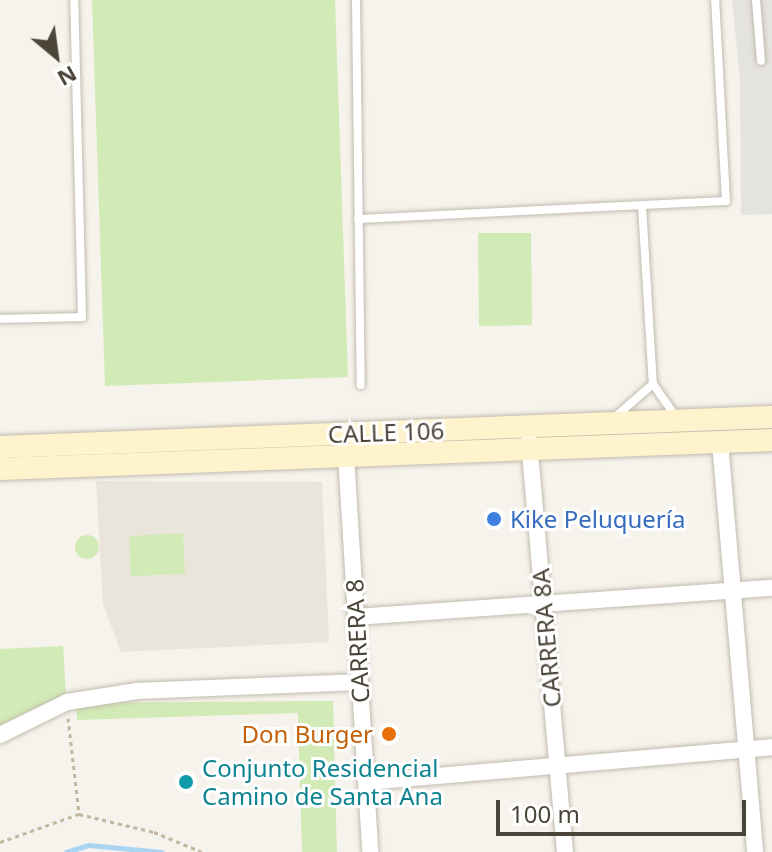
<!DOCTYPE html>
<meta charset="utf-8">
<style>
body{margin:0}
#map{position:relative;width:772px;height:852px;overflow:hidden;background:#f6f3ec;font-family:"Noto Sans",sans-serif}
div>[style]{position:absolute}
.residential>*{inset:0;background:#eae5da}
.green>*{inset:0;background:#d2eab5}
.round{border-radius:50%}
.parking>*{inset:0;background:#e5e3e0}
.stream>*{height:5px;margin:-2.5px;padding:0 2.5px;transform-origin:2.5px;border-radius:2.5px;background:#a9d4f2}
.path>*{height:3px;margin-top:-1.5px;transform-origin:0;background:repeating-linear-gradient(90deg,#c4b79f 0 4px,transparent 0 8px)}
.roads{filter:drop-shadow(0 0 2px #c2bbae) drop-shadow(0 0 2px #c2bbae)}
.lane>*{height:8px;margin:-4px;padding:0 4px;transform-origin:4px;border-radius:4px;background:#fff}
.street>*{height:16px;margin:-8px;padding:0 8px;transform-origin:8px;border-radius:8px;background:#fff}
.secondary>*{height:22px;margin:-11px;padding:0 11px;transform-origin:11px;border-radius:11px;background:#fff3cd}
.dots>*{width:22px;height:22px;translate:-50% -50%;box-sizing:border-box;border:4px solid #fff;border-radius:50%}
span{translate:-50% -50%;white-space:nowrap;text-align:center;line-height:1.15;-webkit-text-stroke:6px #fff;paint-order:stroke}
.street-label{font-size:24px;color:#4b4439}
.shop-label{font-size:24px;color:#366cbe}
.left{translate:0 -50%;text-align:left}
.food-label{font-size:24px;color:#c56008}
.right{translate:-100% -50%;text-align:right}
.culture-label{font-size:24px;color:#0d838f}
.north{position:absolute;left:16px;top:16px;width:80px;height:80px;-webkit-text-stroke:6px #fff;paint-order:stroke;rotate:151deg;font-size:22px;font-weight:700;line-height:32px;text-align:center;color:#4b4439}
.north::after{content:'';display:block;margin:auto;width:28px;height:36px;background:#4b4439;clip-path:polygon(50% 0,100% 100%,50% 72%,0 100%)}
.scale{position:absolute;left:496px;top:800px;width:250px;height:36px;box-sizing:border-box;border:4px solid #4b4439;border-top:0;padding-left:10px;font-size:24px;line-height:28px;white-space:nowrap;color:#4b4439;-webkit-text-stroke:6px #fff;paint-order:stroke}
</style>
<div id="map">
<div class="residential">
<i style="clip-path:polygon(96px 481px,322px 482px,329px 642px,121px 652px,103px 604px)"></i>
</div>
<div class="green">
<i style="clip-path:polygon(92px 0,335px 0,348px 377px,105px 386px)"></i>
<i style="clip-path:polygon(531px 233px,532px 325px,479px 326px,478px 233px)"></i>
<i style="clip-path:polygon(183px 533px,185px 574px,131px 576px,129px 536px)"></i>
<i class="round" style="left:75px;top:535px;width:24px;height:24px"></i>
<i style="clip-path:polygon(63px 646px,66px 695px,0 727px,0 649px)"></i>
<i style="clip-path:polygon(333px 701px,337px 852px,302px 852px,298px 713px,77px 720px,76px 703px)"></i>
</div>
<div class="parking">
<i style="clip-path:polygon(732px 0,772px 0,772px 214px,741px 215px,740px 81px)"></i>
</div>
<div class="stream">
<i style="left:66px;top:852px;width:24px;rotate:-17deg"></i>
<i style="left:89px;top:845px;width:73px;rotate:5.5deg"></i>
</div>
<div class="path">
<i style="left:68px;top:718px;width:96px;rotate:83.4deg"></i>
<i style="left:0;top:842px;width:84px;rotate:-19.5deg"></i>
<i style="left:79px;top:814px;width:77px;rotate:13.5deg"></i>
<i style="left:154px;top:832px;width:52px;rotate:22.6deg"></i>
</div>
<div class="roads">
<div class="lane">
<i style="left:356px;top:0;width:385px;rotate:89.3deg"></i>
<i style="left:756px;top:0;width:61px;rotate:85.3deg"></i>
<i style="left:642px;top:206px;width:178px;rotate:86.5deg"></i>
<i style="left:653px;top:384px;width:40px;rotate:55.1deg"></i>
<i style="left:358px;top:219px;width:368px;rotate:-2.8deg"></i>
<i style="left:726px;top:201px;width:201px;rotate:-93.1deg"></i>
<i style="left:0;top:319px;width:82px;rotate:-1.4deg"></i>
<i style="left:82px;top:317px;width:317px;rotate:-91.4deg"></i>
<i style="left:614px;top:418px;width:52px;rotate:-41.1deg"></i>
</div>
<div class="street">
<i style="left:355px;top:433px;width:24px;rotate:112deg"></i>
<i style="left:346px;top:455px;width:398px;rotate:86.5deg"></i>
<i style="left:529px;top:441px;width:413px;rotate:85deg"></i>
<i style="left:720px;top:442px;width:411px;rotate:85.1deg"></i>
<i style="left:356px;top:617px;width:417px;rotate:-4deg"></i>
<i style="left:0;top:735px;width:75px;rotate:-26.2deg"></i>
<i style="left:67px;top:702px;width:71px;rotate:-8.9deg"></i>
<i style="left:137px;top:691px;width:222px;rotate:-2.3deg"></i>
<i style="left:366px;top:782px;width:408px;rotate:-4.9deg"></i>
</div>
<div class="secondary">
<i style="left:0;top:447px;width:773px;rotate:-2.23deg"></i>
<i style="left:0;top:469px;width:773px;rotate:-2.15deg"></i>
</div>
</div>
<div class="dots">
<i style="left:494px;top:519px;background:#3f7fe0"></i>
<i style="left:389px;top:734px;background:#e8710a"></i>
<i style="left:186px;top:782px;background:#0f9aa8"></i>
</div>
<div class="street-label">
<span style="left:386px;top:432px;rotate:-2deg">CALLE 106</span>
<span style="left:546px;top:638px;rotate:-95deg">CARRERA 8A</span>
<span style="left:357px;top:641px;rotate:-93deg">CARRERA 8</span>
</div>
<div class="shop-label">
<span class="left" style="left:510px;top:519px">Kike Peluquería</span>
</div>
<div class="food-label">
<span class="right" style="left:373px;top:734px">Don Burger</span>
</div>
<div class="culture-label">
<span class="left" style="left:202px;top:782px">Conjunto Residencial<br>Camino de Santa Ana</span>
</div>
<div class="north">N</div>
<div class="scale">100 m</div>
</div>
